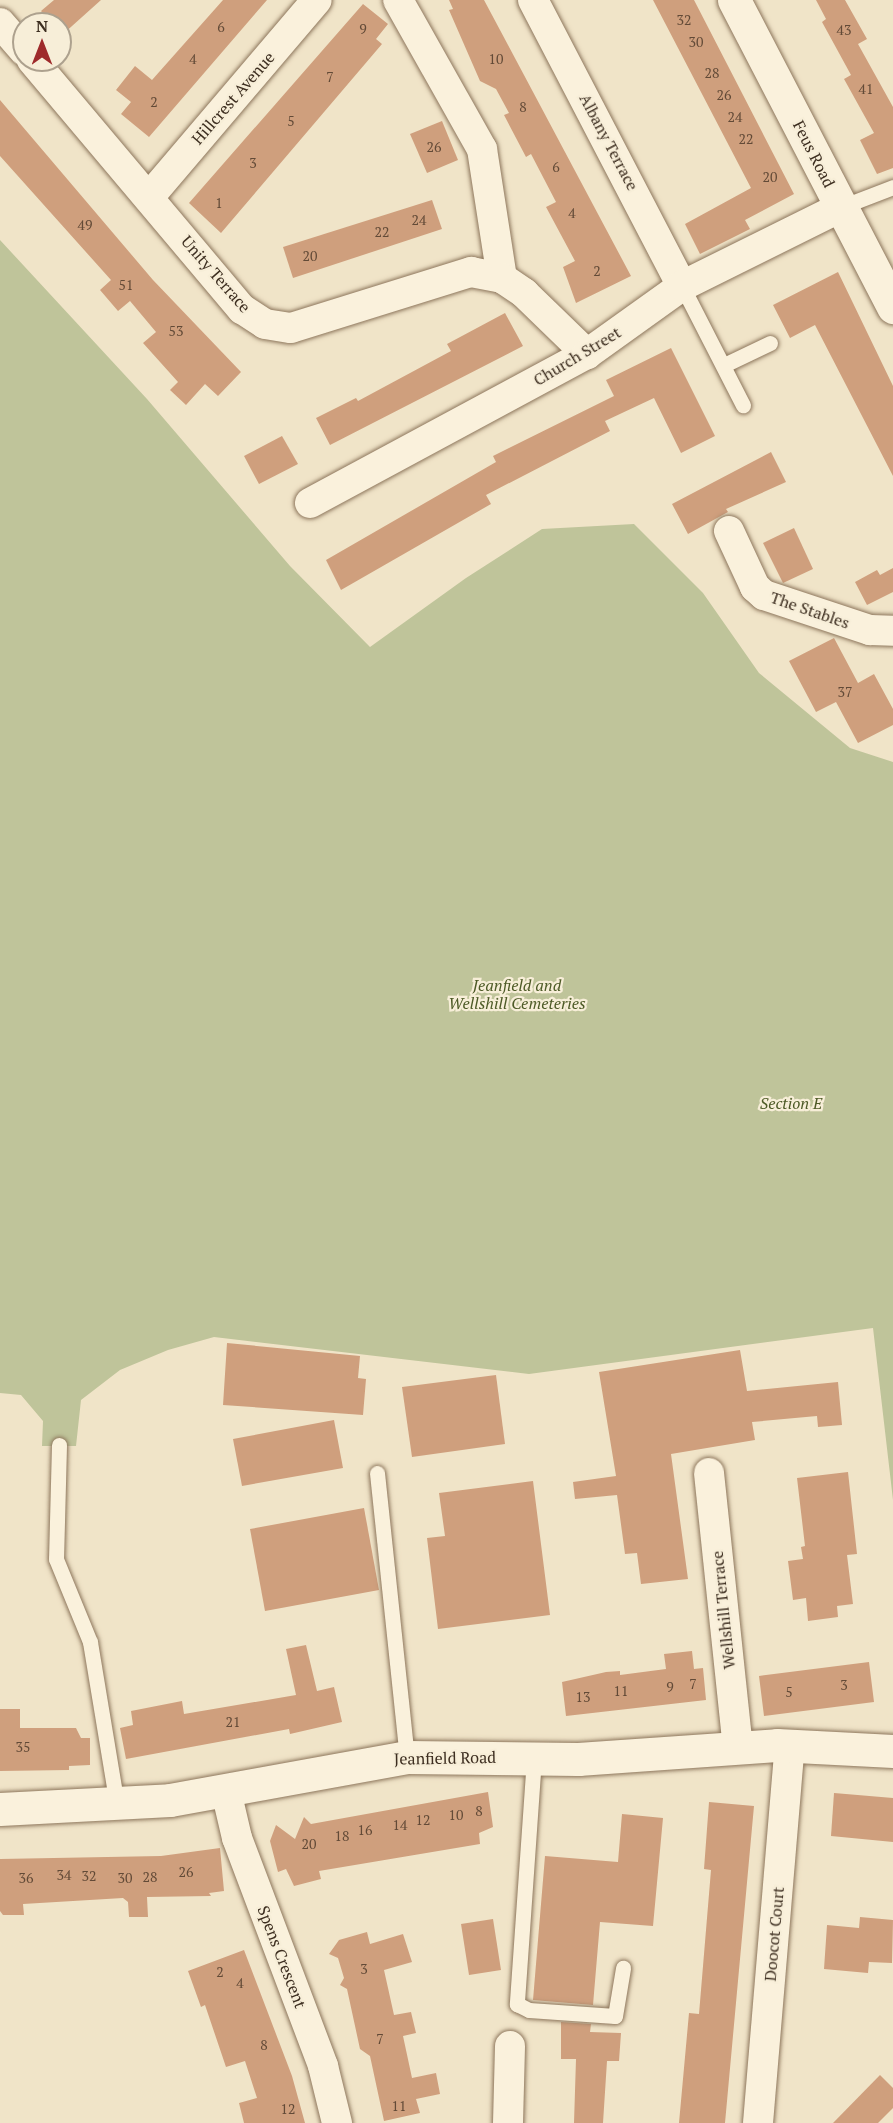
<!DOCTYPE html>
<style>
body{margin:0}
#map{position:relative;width:893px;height:2123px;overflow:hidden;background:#f0e4c8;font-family:"PT Serif",serif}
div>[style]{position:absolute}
.cemetery>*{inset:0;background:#bfc49a}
.building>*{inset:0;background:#cf9f7d}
.roads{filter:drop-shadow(0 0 2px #8d765c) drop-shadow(0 0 2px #8d765c)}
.service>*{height:15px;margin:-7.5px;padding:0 7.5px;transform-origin:7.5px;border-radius:7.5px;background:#faf1dc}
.minor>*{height:30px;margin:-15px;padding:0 15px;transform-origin:15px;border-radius:15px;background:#faf1dc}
.tertiary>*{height:33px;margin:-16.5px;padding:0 16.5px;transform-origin:16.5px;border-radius:16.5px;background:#faf1dc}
span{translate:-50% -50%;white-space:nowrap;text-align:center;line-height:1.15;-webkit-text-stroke:4.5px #f7eed8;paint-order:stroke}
.number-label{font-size:14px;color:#624a37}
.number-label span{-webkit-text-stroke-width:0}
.street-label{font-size:16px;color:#3d2e20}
.park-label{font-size:16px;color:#4d5a26;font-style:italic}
.north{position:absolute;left:12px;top:12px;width:60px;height:60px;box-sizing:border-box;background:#f7eed8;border:2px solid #ada18e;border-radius:50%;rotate:0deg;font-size:16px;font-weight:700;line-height:24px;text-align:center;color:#3d2e20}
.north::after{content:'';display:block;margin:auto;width:21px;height:27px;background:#9e2a2b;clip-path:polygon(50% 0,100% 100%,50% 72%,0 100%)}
</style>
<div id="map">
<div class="cemetery">
<i style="clip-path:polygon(0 240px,147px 399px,290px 566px,370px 647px,466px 578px,542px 529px,634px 524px,703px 593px,759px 673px,850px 748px,893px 762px,893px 1500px,873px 1328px,529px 1374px,214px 1337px,168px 1350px,120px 1370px,81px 1400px,76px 1446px,42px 1446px,43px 1421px,21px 1395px,0 1393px)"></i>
</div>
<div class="building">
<i style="clip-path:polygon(54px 0,101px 0,62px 35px,60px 24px,52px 24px,41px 11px)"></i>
<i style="clip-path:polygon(223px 0,267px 0,149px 137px,121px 114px,131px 102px,116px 90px,135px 66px,152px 80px)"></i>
<i style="clip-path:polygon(449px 0,484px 0,631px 276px,576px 303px,563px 267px,575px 261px,546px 207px,556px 202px,531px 154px,526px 157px,504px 115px,509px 113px,496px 89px,480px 81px,449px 10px,453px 9px)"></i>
<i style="clip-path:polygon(653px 0,694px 0,794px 194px,745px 220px,750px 229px,700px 254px,685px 224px,751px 188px)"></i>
<i style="clip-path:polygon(816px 0,845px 0,867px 39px,858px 44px,893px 107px,893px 168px,877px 174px,860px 140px,874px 133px,844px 79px,851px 75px,822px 22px,826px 19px)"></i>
<i style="clip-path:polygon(363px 4px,388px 24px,376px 39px,382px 44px,221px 233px,189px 203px)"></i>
<i style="clip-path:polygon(0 100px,153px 280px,241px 372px,218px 396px,205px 384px,186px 405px,170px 390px,178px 382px,143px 343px,156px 332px,130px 301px,118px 311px,100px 290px,111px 280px,0 156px)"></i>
<i style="clip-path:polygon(442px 121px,458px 160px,427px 173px,410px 134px)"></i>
<i style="clip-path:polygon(432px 200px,442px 229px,293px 278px,283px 247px)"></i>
<i style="clip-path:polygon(838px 272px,893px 386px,893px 476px,815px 325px,790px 338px,773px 305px)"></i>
<i style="clip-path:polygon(505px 313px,523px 346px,330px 445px,316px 418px,356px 398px,358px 401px,451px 351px,447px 344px)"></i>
<i style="clip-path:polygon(671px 348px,715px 436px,681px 453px,654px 398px,605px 421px,610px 431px,486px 495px,491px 504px,341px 590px,326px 560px,496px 462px,493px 456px,614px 396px,606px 380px)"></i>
<i style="clip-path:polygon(282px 436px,298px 464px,259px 484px,244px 456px)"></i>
<i style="clip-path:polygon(771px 452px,786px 482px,726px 509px,728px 512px,688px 534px,672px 504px)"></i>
<i style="clip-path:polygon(794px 528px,813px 569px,783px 583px,763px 543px)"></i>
<i style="clip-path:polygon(893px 568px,893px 592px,867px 605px,855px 582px,877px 570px,880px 575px)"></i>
<i style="clip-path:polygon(834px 638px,858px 683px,874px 674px,893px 709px,893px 725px,858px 743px,836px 702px,816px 712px,789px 661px)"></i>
<i style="clip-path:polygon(227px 1343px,360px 1356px,358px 1378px,366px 1379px,363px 1415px,223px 1405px)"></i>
<i style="clip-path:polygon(740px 1350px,747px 1391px,838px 1382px,842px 1425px,818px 1427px,817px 1416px,752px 1422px,755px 1440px,671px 1454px,688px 1579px,641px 1584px,637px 1553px,625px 1554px,617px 1495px,575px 1499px,573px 1482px,616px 1476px,599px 1372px)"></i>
<i style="clip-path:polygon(496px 1375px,505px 1444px,412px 1457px,402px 1387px)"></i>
<i style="clip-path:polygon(334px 1420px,343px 1468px,242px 1486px,233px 1439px)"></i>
<i style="clip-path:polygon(848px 1472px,857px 1554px,847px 1555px,853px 1604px,837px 1606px,838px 1617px,808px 1621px,806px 1598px,793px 1600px,788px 1561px,803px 1559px,801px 1547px,805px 1546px,797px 1478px)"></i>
<i style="clip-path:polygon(533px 1481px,550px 1615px,438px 1629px,427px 1538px,445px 1536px,439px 1493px)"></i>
<i style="clip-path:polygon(364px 1508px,379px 1590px,265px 1611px,250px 1529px)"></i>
<i style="clip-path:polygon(306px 1645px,317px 1691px,334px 1687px,342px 1722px,290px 1734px,289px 1729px,126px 1759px,120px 1728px,133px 1725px,131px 1711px,182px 1701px,184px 1714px,296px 1695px,286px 1649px)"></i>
<i style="clip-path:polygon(692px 1651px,694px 1669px,703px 1668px,706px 1700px,566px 1716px,562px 1682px,606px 1672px,620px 1671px,620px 1675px,666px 1669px,664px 1654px)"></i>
<i style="clip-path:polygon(869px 1662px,874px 1702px,764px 1716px,759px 1676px)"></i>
<i style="clip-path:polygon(0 1709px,20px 1709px,20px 1728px,76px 1728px,81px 1738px,90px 1738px,90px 1765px,69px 1766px,69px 1770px,0 1771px)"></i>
<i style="clip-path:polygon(488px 1792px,493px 1827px,479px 1833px,480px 1844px,319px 1871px,321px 1879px,294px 1886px,286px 1869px,278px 1872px,270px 1841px,276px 1825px,295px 1839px,304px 1817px,311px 1824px)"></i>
<i style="clip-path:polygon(834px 1793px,893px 1798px,893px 1842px,831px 1836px)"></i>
<i style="clip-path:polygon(709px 1802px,754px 1806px,725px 2123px,679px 2123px,689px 2013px,699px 2014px,711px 1870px,704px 1869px)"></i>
<i style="clip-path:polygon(622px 1814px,663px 1818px,653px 1926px,600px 1922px,593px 2005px,533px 2000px,545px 1856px,618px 1862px)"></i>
<i style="clip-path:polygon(220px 1848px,224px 1891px,209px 1893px,211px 1896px,147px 1897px,148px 1917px,129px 1917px,128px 1902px,123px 1898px,23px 1904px,24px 1915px,3px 1915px,0 1911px,0 1859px,161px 1856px)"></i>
<i style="clip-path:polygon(860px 1917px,893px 1920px,892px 1963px,869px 1962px,868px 1973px,824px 1969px,827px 1925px,859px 1928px)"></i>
<i style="clip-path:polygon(493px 1919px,501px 1970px,469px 1975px,461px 1924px)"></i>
<i style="clip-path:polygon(367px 1932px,370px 1944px,403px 1934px,412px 1962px,384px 1970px,394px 2015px,411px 2012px,416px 2033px,403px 2036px,412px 2078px,436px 2073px,440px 2094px,416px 2099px,420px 2113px,384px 2121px,370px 2056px,360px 2049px,347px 1989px,340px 1985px,344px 1978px,338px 1958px,329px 1954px,339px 1940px)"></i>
<i style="clip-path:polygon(244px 1950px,292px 2076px,305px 2123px,244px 2123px,239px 2103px,257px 2098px,245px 2061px,226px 2067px,205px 2005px,201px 2007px,188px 1971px)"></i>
<i style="clip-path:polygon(561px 2022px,591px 2024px,590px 2032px,621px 2033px,619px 2061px,607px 2061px,603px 2123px,574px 2123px,576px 2059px,561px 2059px)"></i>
<i style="clip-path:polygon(880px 2075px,893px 2088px,893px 2108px,878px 2123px,833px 2123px)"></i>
</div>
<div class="roads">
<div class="service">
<i style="left:841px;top:207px;width:56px;rotate:-21deg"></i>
<i style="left:682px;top:286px;width:134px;rotate:62.9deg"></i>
<i style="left:724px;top:365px;width:51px;rotate:-25.6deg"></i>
<i style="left:59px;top:1445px;width:114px;rotate:91.5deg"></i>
<i style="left:56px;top:1559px;width:90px;rotate:67.7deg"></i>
<i style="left:90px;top:1642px;width:165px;rotate:80.6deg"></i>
<i style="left:377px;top:1473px;width:286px;rotate:84deg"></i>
<i style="left:534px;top:1758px;width:247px;rotate:94deg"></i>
<i style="left:517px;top:2004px;width:13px;rotate:27deg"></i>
<i style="left:529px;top:2010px;width:86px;rotate:4deg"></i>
<i style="left:615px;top:2016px;width:49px;rotate:-80.5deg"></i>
</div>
<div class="minor">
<i style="left:398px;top:0;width:171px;rotate:60.6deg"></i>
<i style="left:482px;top:149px;width:131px;rotate:81.2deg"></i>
<i style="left:533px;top:0;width:322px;rotate:62.5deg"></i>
<i style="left:0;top:23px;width:37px;rotate:49deg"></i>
<i style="left:32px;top:60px;width:326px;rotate:49.9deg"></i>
<i style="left:242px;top:309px;width:27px;rotate:33deg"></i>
<i style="left:265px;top:324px;width:26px;rotate:9deg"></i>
<i style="left:291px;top:328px;width:189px;rotate:-17.3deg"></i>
<i style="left:471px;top:272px;width:32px;rotate:11deg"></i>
<i style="left:502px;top:278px;width:27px;rotate:34deg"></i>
<i style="left:524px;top:293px;width:88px;rotate:44.1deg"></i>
<i style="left:150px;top:196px;width:257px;rotate:-49.6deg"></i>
<i style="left:310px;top:503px;width:315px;rotate:-28.3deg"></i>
<i style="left:587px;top:354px;width:117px;rotate:-35.6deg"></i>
<i style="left:682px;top:286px;width:178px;rotate:-26.4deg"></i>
<i style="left:729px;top:531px;width:62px;rotate:65.1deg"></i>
<i style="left:755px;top:587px;width:12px;rotate:42deg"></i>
<i style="left:764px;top:595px;width:112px;rotate:18.3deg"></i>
<i style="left:870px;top:630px;width:23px;rotate:2deg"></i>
<i style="left:709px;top:1473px;width:276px;rotate:84deg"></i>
<i style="left:226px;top:1791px;width:48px;rotate:76.8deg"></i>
<i style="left:237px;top:1838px;width:244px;rotate:69.3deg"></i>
<i style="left:323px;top:2066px;width:59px;rotate:76.2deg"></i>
<i style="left:508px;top:2123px;width:77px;rotate:-88.5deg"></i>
<i style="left:758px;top:2123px;width:379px;rotate:-85.2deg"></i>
</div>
<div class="tertiary">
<i style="left:734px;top:0;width:346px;rotate:62.6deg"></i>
<i style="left:0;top:1809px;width:170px;rotate:-3deg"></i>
<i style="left:170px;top:1800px;width:241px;rotate:-10.3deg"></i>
<i style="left:407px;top:1757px;width:171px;rotate:0.7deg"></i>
<i style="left:578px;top:1759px;width:199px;rotate:-4deg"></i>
<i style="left:777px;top:1745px;width:116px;rotate:3deg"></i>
</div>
</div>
<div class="number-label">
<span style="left:684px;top:20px">32</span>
<span style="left:221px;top:27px">6</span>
<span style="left:363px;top:29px">9</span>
<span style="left:844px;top:30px">43</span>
<span style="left:696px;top:42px">30</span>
<span style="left:193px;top:59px">4</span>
<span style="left:496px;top:59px">10</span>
<span style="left:712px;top:73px">28</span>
<span style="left:330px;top:77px">7</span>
<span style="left:866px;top:89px">41</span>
<span style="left:724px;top:95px">26</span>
<span style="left:154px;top:102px">2</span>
<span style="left:523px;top:107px">8</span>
<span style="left:735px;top:117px">24</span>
<span style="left:291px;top:121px">5</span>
<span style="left:746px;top:139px">22</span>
<span style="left:434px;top:147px">26</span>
<span style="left:253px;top:163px">3</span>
<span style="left:556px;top:167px">6</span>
<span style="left:770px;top:177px">20</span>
<span style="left:219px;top:203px">1</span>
<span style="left:572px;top:213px">4</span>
<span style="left:419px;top:220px">24</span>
<span style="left:85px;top:225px">49</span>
<span style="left:382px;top:232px">22</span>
<span style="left:310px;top:256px">20</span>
<span style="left:597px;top:271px">2</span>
<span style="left:126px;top:285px">51</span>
<span style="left:176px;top:331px">53</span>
<span style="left:845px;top:692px">37</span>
<span style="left:693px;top:1684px">7</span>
<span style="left:844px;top:1685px">3</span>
<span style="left:670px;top:1687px">9</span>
<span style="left:621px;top:1691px">11</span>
<span style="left:789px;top:1692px">5</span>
<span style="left:583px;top:1697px">13</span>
<span style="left:233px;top:1722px">21</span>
<span style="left:23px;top:1747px">35</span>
<span style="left:479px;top:1811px">8</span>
<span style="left:456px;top:1815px">10</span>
<span style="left:423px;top:1820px">12</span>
<span style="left:400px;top:1825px">14</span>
<span style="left:365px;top:1830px">16</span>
<span style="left:342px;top:1836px">18</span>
<span style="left:309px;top:1844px">20</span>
<span style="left:186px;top:1872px">26</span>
<span style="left:64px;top:1875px">34</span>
<span style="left:89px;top:1876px">32</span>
<span style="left:150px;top:1877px">28</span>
<span style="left:26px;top:1878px">36</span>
<span style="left:125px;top:1878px">30</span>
<span style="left:364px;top:1969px">3</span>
<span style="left:220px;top:1972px">2</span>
<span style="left:240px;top:1983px">4</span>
<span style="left:380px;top:2039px">7</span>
<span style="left:264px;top:2045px">8</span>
<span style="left:399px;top:2106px">11</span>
<span style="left:288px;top:2109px">12</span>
</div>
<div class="street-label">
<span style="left:233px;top:98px;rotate:-49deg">Hillcrest Avenue</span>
<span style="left:609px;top:142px;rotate:62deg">Albany Terrace</span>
<span style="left:814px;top:154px;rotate:63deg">Feus Road</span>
<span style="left:216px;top:274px;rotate:49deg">Unity Terrace</span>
<span style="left:577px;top:356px;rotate:-31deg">Church Street</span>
<span style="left:810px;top:610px;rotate:19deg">The Stables</span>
<span style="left:723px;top:1610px;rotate:-96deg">Wellshill Terrace</span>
<span style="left:445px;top:1758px;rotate:-1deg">Jeanfield Road</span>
<span style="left:774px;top:1934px;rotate:-85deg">Doocot Court</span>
<span style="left:282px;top:1957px;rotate:69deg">Spens Crescent</span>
</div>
<div class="park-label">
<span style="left:517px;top:994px">Jeanfield and<br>Wellshill Cemeteries</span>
<span style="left:791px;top:1103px">Section E</span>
</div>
<div class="north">N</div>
</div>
